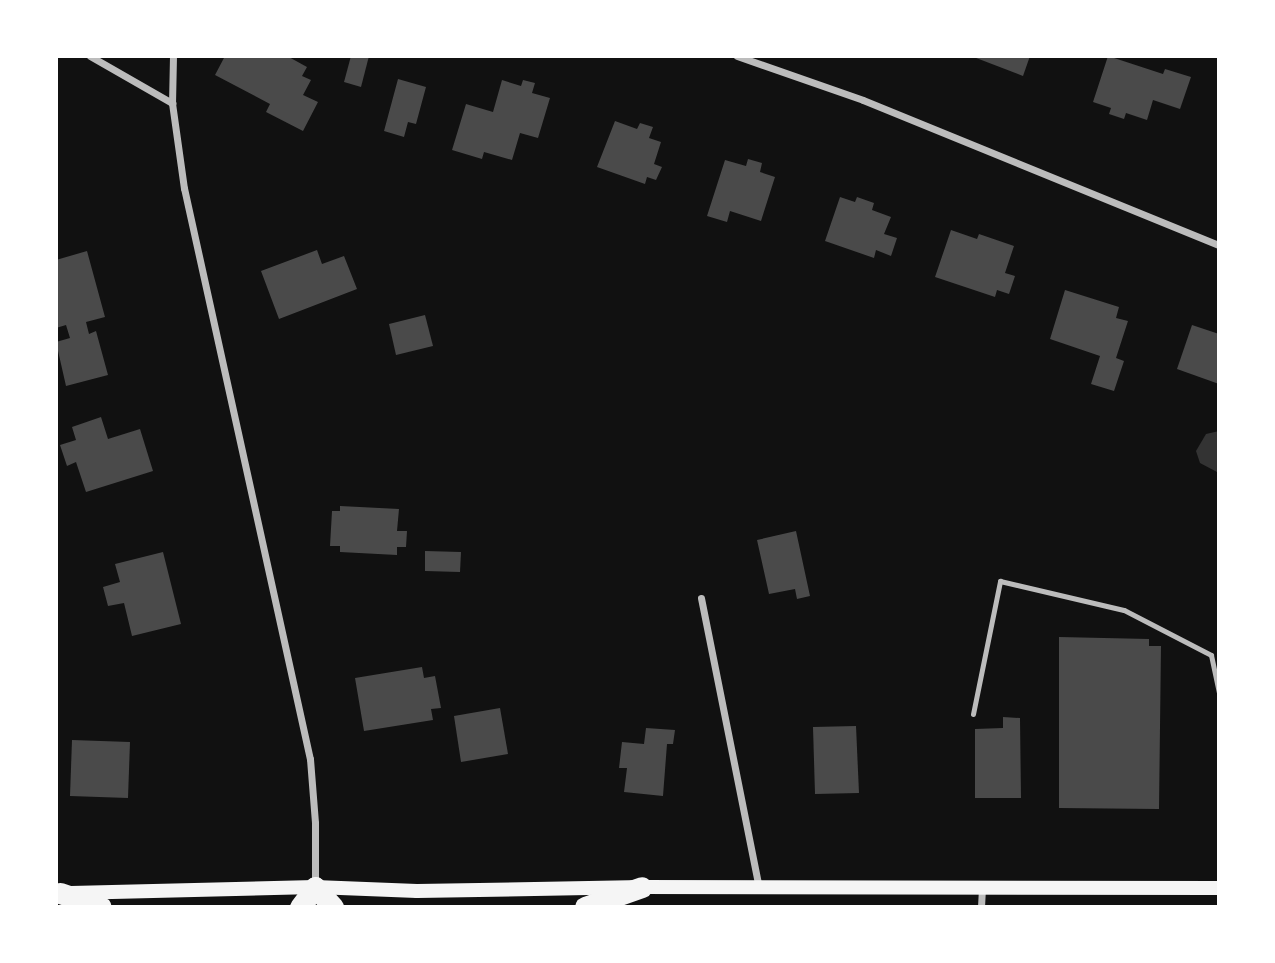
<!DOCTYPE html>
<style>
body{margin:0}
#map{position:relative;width:1275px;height:963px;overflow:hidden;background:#111;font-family:"Titillium Web",sans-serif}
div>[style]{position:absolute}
.water>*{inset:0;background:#333}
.building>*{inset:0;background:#4a4a4a}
.service>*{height:5px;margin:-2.5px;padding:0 2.5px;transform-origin:2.5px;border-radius:2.5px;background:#bcbcbc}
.minor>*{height:7px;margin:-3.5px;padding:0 3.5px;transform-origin:3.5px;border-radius:3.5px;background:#bcbcbc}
.secondary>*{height:14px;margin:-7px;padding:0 7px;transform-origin:7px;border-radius:7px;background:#f5f5f5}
.motorway>*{height:21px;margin:-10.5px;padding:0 10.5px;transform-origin:10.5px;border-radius:10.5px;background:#f5f5f5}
span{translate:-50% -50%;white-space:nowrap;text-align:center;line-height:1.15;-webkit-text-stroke:7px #fff;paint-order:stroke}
.frame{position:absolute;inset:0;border:58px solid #fff;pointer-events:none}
</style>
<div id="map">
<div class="water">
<i style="clip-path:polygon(1219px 431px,1219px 472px,1217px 472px,1200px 463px,1196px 451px,1206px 434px)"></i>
</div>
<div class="building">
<i style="clip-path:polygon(225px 56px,287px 56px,307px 67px,302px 76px,311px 80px,303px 95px,318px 102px,303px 131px,266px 112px,270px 104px,215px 75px)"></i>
<i style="clip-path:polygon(351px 56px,369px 56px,361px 87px,344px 82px)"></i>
<i style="clip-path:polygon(971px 56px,1030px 56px,1023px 76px)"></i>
<i style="clip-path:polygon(1108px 56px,1163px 74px,1165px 69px,1191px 77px,1180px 109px,1153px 100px,1147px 120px,1126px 113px,1124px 119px,1109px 114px,1111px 108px,1093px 102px)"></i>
<i style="clip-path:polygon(398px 79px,426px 87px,416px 124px,408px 122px,404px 137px,384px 131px)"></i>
<i style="clip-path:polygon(502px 80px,521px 86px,523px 80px,535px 83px,532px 93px,550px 98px,538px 138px,520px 133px,512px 160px,484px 152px,482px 159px,452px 150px,466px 104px,493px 112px)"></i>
<i style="clip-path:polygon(615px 121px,637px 129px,640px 123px,653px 127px,649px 138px,661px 142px,654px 164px,662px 167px,656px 180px,647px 177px,645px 184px,597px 167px)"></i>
<i style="clip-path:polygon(748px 159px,762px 163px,760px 172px,775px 177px,761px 221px,730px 211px,727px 222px,707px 216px,725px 160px,746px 166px)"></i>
<i style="clip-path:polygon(840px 197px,855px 202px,857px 197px,874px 203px,872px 210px,891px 217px,884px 234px,897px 238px,891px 256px,876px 250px,874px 258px,825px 241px)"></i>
<i style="clip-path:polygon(951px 230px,977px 239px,979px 234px,1014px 246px,1005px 273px,1015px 276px,1009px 294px,997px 290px,995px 297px,935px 277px)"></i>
<i style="clip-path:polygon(317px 250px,322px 264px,344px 256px,357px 289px,279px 319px,261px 271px)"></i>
<i style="clip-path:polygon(87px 251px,105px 317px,86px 322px,89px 334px,96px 331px,108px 375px,66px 386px,56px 342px,70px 338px,66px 325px,56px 328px,56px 260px)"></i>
<i style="clip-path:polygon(1065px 290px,1119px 307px,1116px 318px,1128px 321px,1116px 358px,1124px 361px,1114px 391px,1091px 384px,1100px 356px,1050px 339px)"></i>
<i style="clip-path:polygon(425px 315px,433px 346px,396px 355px,389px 324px)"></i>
<i style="clip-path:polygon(1192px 325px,1219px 334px,1219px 384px,1177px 369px)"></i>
<i style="clip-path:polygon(101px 417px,108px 439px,140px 429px,153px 471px,86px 492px,76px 462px,67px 466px,60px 445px,76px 440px,72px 427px)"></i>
<i style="clip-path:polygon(340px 506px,399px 509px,397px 531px,407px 531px,406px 547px,397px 547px,397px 555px,340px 552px,340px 546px,330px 546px,332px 511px,340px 511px)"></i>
<i style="clip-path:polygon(796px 531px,810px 596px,797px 599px,795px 589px,769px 594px,757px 540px)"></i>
<i style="clip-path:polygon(425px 551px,461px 552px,460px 572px,425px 571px)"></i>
<i style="clip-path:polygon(163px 552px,181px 624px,132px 636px,124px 603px,108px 606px,103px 587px,120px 582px,115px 564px)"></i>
<i style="clip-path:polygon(1059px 637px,1149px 639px,1149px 646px,1161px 646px,1159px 809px,1059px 808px)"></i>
<i style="clip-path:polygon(422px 667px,424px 678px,435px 676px,441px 708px,431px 709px,433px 720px,364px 731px,355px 678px)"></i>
<i style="clip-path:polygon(500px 708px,508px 754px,461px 762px,454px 716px)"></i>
<i style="clip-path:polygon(1003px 717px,1020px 718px,1021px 798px,975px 798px,975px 729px,1003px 728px)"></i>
<i style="clip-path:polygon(856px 726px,859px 793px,815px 794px,813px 727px)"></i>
<i style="clip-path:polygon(646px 728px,675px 730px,673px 744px,667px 744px,663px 796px,624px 792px,627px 768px,619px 768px,622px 742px,644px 744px)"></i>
<i style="clip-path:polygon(72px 740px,130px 742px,128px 798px,70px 796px)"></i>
</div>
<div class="service">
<i style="left:973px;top:714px;width:136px;rotate:-78.5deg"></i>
<i style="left:1000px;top:581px;width:127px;rotate:13.2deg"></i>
<i style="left:1124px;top:610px;width:98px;rotate:27.3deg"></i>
<i style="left:1211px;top:655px;width:40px;rotate:78deg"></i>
</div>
<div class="minor">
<i style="left:90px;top:56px;width:95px;rotate:29.8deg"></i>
<i style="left:173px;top:56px;width:47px;rotate:91.2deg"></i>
<i style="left:172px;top:103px;width:86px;rotate:82deg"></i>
<i style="left:184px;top:188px;width:585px;rotate:77.56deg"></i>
<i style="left:310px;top:759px;width:64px;rotate:85.5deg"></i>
<i style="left:315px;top:823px;width:63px;rotate:90deg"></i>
<i style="left:737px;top:56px;width:133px;rotate:19.2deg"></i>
<i style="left:863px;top:100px;width:384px;rotate:22.2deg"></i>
<i style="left:701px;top:598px;width:295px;rotate:78.7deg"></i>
<i style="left:981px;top:907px;width:17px;rotate:-87deg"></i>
</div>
<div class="secondary">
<i style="left:71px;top:893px;width:244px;rotate:-1.4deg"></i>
<i style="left:315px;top:887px;width:102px;rotate:2.2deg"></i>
<i style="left:417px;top:891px;width:225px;rotate:-1deg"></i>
<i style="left:642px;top:887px;width:577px;rotate:0.1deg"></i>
</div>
<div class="motorway">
<i style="left:60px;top:893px;width:43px;rotate:18.9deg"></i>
<i style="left:300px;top:907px;width:25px;rotate:-53deg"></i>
<i style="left:315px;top:887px;width:27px;rotate:48deg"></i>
<i style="left:585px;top:907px;width:60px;rotate:-19.3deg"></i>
</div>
<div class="frame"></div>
</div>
